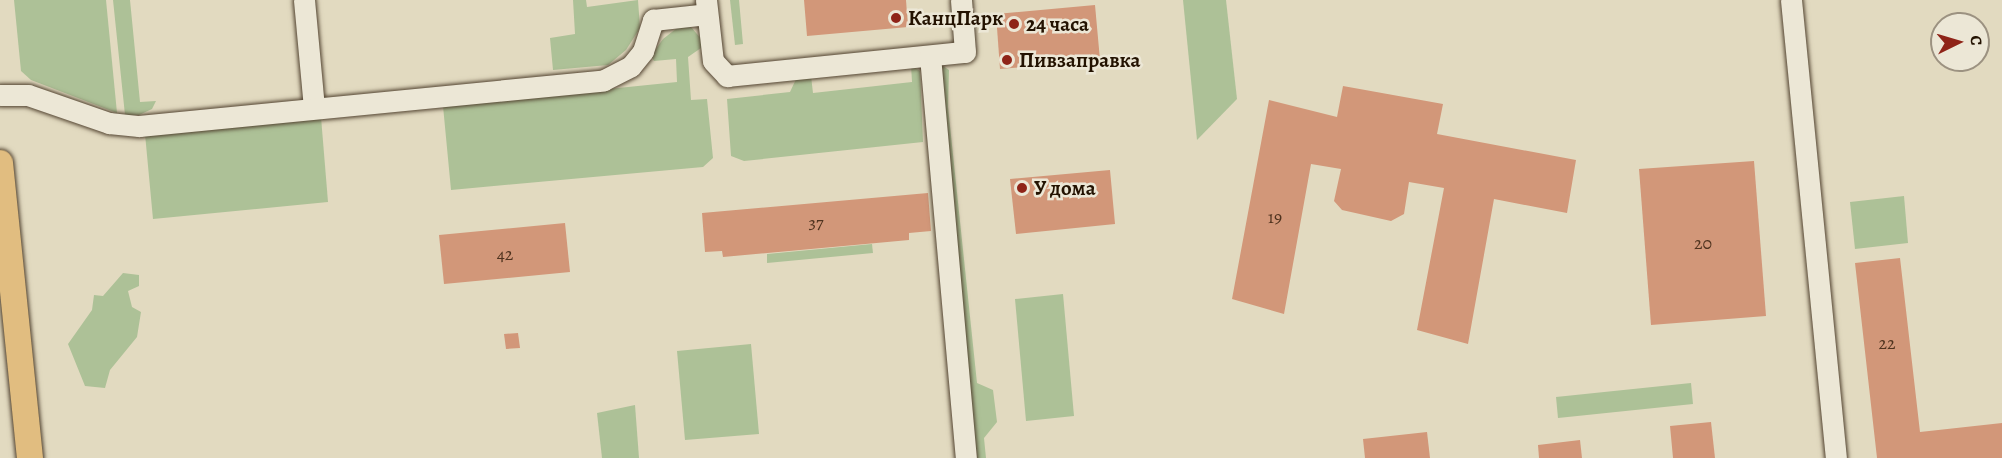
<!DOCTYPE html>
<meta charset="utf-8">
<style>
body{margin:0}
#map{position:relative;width:2002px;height:458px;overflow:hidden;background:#e2dac0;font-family:Alegreya,serif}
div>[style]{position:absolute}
.green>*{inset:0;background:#adc197}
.building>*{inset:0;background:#d29779}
.roads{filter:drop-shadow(0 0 2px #534431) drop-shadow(0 0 2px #534431)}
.minor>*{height:21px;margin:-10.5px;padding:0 10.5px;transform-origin:10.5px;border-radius:10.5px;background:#ece7d6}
.major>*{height:26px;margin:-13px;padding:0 13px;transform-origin:13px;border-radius:13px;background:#e1bd80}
.dots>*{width:16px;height:16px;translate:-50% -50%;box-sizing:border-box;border:3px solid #ece7d6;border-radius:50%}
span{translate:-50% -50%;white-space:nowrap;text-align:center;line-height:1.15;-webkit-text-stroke:5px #ece7d6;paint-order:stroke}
.number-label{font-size:18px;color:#4f331f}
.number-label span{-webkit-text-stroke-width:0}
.poi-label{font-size:21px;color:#231201;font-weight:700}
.left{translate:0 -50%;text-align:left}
.north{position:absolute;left:1930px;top:12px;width:60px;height:60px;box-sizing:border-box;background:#ece7d6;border:2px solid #9c9281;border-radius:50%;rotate:85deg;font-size:16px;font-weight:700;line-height:24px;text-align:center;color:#231201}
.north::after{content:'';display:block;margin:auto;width:21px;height:27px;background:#8f2418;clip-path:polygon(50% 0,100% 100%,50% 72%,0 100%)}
</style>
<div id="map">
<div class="green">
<i style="clip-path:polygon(14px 0,106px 0,117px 113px,31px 80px,21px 71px)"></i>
<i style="clip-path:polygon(113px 0,130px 0,140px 102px,156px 101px,152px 109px,139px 115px,125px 115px)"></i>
<i style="clip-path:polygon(573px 0,586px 0,587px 7px,638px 0,640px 28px,626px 50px,608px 65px,553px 70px,550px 38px,575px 34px)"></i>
<i style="clip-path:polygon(730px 0,739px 0,743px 44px,735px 45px)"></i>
<i style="clip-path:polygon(1183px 0,1226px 0,1237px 99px,1197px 140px)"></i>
<i style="clip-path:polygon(686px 21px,702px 40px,701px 48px,688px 57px,691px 100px,707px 99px,713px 158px,703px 167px,451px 190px,443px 106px,677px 82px,676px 59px,654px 61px,651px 56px,663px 39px)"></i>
<i style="clip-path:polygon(937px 62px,949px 70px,948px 107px,977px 383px,993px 390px,997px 422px,984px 438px,986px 458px,977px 458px)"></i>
<i style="clip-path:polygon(911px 65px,920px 71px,923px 142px,744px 161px,731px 156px,727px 99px,790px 92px,797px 77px,811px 76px,813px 93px,912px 82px)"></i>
<i style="clip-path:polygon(321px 117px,328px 202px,153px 219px,145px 134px)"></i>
<i style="clip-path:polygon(1904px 196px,1908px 243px,1855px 249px,1850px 202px)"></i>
<i style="clip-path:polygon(872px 244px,873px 253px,767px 263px,767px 254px)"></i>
<i style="clip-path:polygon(123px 273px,139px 275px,139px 286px,128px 291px,132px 307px,141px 312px,137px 337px,110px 370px,105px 388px,85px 386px,68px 344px,92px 310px,94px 295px,103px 296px)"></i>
<i style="clip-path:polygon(1063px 294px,1074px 416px,1026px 421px,1015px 299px)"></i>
<i style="clip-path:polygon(751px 344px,759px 434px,685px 440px,677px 351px)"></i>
<i style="clip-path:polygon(1691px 383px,1693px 404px,1558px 418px,1556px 397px)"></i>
<i style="clip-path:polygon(635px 405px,639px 458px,602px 458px,597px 413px)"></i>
</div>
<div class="building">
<i style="clip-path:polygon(804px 0,906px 0,908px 27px,807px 36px)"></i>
<i style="clip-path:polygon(1095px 5px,1100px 60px,1000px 69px,996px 14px)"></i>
<i style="clip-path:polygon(1343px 86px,1443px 104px,1437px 134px,1576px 160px,1567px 213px,1494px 199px,1468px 344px,1417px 330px,1444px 188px,1409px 182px,1404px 214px,1391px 221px,1342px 210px,1334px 201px,1341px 169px,1311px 164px,1284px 314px,1232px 299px,1269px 100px,1337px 117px)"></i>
<i style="clip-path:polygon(1754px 161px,1766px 316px,1651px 325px,1639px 169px)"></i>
<i style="clip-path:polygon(1110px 170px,1115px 224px,1016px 234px,1010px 179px)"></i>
<i style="clip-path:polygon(928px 193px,931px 231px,909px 233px,909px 240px,723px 257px,722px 251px,705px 252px,702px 213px)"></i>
<i style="clip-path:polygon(565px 223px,570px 272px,444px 284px,439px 235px)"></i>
<i style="clip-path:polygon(1900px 258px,1920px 432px,2002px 423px,2002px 458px,1877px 458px,1855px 263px)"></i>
<i style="clip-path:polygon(518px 333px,520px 348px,506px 349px,504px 334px)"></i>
<i style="clip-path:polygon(1711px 422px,1715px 458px,1673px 458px,1670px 426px)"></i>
<i style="clip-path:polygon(1427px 432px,1430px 458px,1365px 458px,1363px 439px)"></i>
<i style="clip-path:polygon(1580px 440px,1582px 458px,1539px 458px,1538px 445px)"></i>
</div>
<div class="roads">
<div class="minor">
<i style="left:304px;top:0;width:108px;rotate:84.7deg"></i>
<i style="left:706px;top:0;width:61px;rotate:83.5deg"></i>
<i style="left:713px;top:61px;width:21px;rotate:47deg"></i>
<i style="left:727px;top:76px;width:239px;rotate:-5.8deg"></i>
<i style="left:965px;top:52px;width:52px;rotate:-94.4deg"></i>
<i style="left:1791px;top:0;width:460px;rotate:84.4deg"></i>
<i style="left:930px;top:56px;width:404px;rotate:84.9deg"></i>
<i style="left:0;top:95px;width:28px"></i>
<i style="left:28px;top:95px;width:86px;rotate:19.1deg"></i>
<i style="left:109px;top:123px;width:30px;rotate:6deg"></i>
<i style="left:139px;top:126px;width:467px;rotate:-5.6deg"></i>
<i style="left:604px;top:80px;width:30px;rotate:-27deg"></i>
<i style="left:631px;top:66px;width:19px;rotate:-51deg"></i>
<i style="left:643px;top:51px;width:33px;rotate:-72deg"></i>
<i style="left:653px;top:20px;width:54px;rotate:-6.3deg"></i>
</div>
<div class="major">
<i style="left:0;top:163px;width:297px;rotate:84.2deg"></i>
</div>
</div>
<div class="dots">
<i style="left:896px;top:18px;background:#8f2418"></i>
<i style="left:1014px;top:24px;background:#8f2418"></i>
<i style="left:1007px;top:60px;background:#8f2418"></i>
<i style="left:1022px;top:188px;background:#8f2418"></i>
</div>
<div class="number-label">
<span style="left:1275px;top:217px">19</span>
<span style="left:816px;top:222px">37</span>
<span style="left:1703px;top:243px">20</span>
<span style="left:505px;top:254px">42</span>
<span style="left:1887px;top:343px">22</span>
</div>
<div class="poi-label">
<span class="left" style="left:908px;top:18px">КанцПарк</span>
<span class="left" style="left:1026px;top:24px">24 часа</span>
<span class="left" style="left:1019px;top:60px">Пивзаправка</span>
<span class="left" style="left:1034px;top:188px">У дома</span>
</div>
<div class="north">С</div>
</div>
